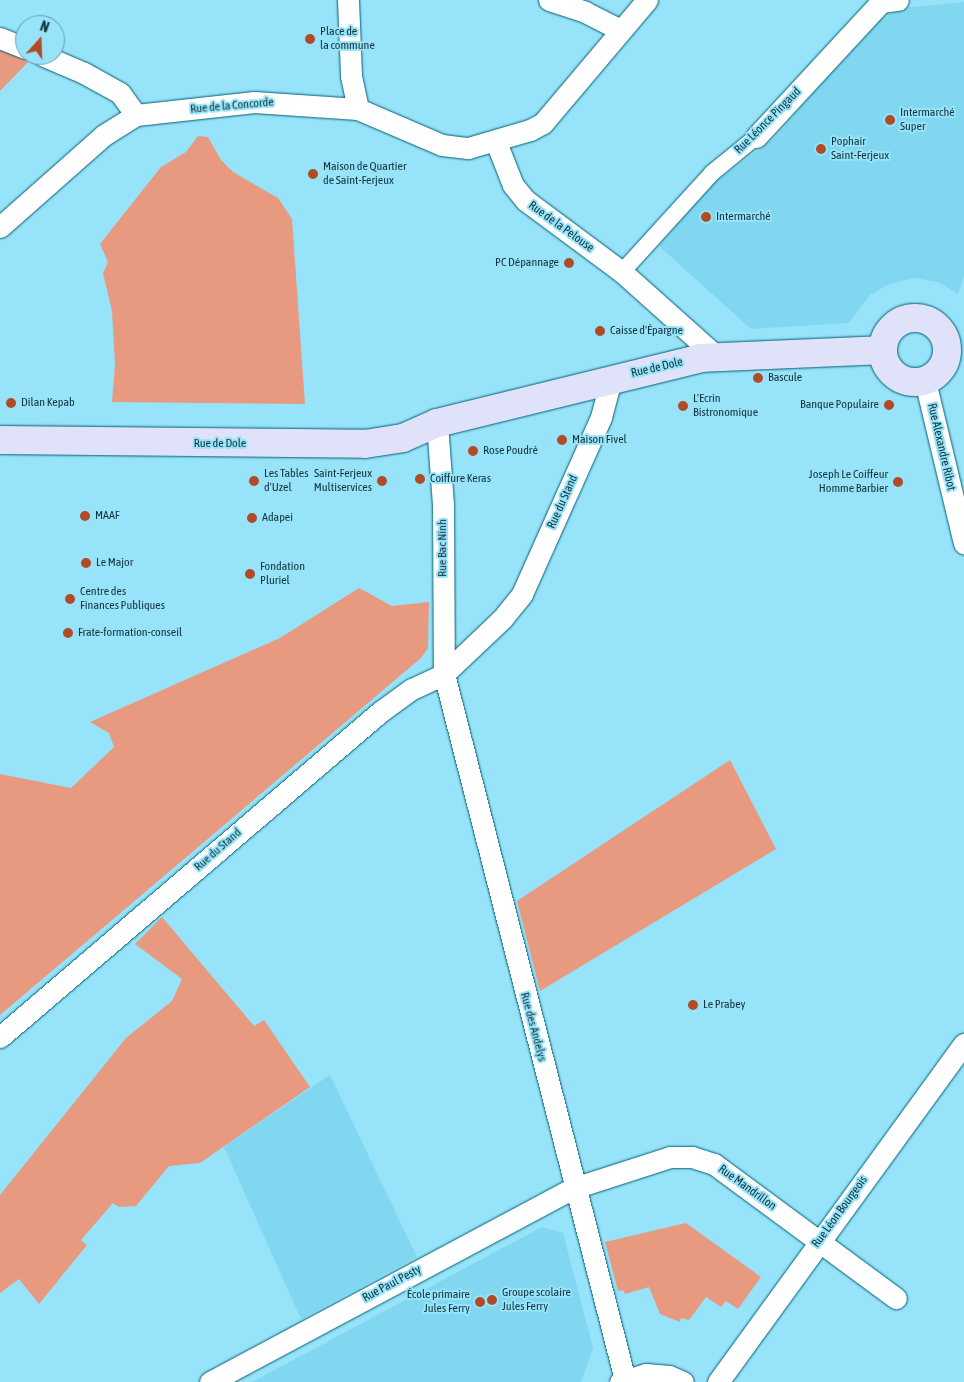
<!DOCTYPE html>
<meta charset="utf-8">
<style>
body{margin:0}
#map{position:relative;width:964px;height:1382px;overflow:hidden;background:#96e3fa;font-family:"Asap Condensed",sans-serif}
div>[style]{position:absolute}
.built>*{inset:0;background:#81d7f0}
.green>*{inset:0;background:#e89a81}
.roads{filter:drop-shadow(0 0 1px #006074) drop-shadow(0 0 1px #006074)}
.pedestrian>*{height:16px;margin:-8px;padding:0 8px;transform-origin:8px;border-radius:8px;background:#fff}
.minor>*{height:21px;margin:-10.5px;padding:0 10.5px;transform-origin:10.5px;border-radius:10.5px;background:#fff}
.secondary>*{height:28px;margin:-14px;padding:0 14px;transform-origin:14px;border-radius:14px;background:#e0e2fa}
.secondary>.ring{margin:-14px;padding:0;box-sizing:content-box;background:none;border:28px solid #e0e2fa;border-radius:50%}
.dots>*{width:14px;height:14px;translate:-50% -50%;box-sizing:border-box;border:2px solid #96e3fa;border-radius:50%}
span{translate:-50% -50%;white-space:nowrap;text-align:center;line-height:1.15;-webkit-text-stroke:4px #96e3fa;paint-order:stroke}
.poi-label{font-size:12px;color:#13343c}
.left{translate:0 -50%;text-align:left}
.right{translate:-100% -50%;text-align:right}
.street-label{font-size:12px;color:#13343c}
.north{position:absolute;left:15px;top:15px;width:50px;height:50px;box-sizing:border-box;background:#96e3fa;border:1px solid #629dae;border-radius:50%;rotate:20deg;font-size:14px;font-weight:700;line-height:20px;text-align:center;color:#13343c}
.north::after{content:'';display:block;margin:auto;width:18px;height:22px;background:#b14a26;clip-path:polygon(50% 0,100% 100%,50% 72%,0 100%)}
</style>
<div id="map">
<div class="built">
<i style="clip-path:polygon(964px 2px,964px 276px,958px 294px,938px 282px,914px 278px,889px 284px,870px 295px,849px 323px,751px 329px,659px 246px,708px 187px,772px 140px,875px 22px,902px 8px)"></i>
<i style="clip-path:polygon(330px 1075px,417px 1257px,301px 1319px,224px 1147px)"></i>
<i style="clip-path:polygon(542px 1227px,563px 1233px,593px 1348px,581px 1382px,252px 1382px)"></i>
</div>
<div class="green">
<i style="clip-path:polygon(0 49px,29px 61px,0 91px)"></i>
<i style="clip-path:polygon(198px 136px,208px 137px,221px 160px,233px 172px,278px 198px,292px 219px,305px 404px,112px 402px,115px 364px,112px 311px,103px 273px,108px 262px,100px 244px,161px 167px,186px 152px)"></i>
<i style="clip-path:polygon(359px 588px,392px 606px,429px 602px,428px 648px,421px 658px,0 1015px,0 774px,71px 788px,114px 747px,109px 733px,90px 722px,280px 638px)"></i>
<i style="clip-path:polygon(730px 760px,776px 849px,540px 991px,517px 901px)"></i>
<i style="clip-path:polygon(162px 917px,254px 1026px,264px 1020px,310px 1087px,200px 1163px,169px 1166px,136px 1206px,119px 1207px,113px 1203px,81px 1240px,87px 1245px,39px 1304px,19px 1279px,0 1293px,0 1195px,126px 1038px,172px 1001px,182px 979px,135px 944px)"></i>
<i style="clip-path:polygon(686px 1223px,761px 1277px,738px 1309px,726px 1301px,721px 1307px,706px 1297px,689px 1320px,681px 1318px,680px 1322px,660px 1314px,649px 1287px,625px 1294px,623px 1290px,618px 1291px,605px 1242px)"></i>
</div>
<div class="roads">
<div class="pedestrian">
<i style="left:622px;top:272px;width:134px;rotate:-47.7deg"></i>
<i style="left:712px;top:173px;width:57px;rotate:-39.3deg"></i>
</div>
<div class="minor">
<i style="left:348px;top:0;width:76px;rotate:87.7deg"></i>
<i style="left:351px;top:76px;width:34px;rotate:78deg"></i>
<i style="left:549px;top:0;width:38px;rotate:18deg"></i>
<i style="left:585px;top:12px;width:39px;rotate:27deg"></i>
<i style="left:0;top:38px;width:27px;rotate:22deg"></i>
<i style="left:42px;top:55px;width:46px;rotate:23.2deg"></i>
<i style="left:84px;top:73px;width:41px;rotate:29.1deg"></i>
<i style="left:120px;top:93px;width:27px;rotate:54deg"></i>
<i style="left:756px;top:137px;width:184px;rotate:-47.2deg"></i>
<i style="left:881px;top:2px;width:17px;rotate:-7deg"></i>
<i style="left:496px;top:142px;width:46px;rotate:68.4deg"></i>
<i style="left:513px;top:185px;width:19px;rotate:51deg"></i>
<i style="left:525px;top:200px;width:121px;rotate:36.6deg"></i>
<i style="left:622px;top:272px;width:127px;rotate:41.8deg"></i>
<i style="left:0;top:227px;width:139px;rotate:-41.5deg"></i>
<i style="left:104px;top:135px;width:38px;rotate:-32deg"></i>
<i style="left:136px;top:115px;width:119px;rotate:-6.3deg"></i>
<i style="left:254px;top:102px;width:104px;rotate:3.9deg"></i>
<i style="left:358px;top:109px;width:91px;rotate:23.2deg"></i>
<i style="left:442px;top:145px;width:26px;rotate:7deg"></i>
<i style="left:468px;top:148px;width:65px;rotate:-16.2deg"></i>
<i style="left:530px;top:130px;width:15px;rotate:-28deg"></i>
<i style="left:543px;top:123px;width:161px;rotate:-49.8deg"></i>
<i style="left:925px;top:381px;width:167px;rotate:76.5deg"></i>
<i style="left:437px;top:423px;width:81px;rotate:85.8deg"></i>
<i style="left:443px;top:504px;width:170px;rotate:89.7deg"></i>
<i style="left:444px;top:674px;width:729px;rotate:75.62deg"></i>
<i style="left:0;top:1037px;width:500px;rotate:-40.54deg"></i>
<i style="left:380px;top:712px;width:39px;rotate:-36deg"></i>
<i style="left:412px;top:689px;width:35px;rotate:-25deg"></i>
<i style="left:444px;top:674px;width:80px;rotate:-43.5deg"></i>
<i style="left:502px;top:619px;width:32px;rotate:-51deg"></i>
<i style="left:522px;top:594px;width:194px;rotate:-65.9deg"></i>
<i style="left:601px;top:417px;width:39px;rotate:-75deg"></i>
<i style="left:210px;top:1382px;width:412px;rotate:-28.1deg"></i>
<i style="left:574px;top:1188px;width:101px;rotate:-17.9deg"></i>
<i style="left:670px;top:1157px;width:22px"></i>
<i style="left:692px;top:1157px;width:23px;rotate:18deg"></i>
<i style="left:714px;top:1164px;width:226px;rotate:36.4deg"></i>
<i style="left:620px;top:1382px;width:27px;rotate:-17deg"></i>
<i style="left:646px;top:1374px;width:23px;rotate:5deg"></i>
<i style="left:669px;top:1376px;width:15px;rotate:23deg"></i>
<i style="left:718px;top:1382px;width:418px;rotate:-54deg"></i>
</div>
<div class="secondary">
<i class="ring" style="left:883px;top:318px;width:36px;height:36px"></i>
<i style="left:0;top:440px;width:365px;rotate:0.6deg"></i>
<i style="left:365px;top:444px;width:38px;rotate:-9deg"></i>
<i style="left:403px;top:438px;width:37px;rotate:-24deg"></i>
<i style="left:437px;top:423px;width:272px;rotate:-13.8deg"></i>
<i style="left:701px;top:358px;width:182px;rotate:-2.5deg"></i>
</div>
</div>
<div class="dots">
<i style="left:310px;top:39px;background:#b14a26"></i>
<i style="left:890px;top:120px;background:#b14a26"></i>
<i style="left:821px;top:149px;background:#b14a26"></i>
<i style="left:313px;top:174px;background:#b14a26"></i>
<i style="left:706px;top:217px;background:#b14a26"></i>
<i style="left:569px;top:263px;background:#b14a26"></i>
<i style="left:600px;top:331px;background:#b14a26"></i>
<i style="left:758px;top:378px;background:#b14a26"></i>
<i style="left:11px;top:403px;background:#b14a26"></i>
<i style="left:889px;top:405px;background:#b14a26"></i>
<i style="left:683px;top:406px;background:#b14a26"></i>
<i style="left:562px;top:440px;background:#b14a26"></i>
<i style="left:473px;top:451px;background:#b14a26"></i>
<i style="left:420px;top:479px;background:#b14a26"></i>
<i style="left:254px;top:481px;background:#b14a26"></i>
<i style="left:382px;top:481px;background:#b14a26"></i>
<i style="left:898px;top:482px;background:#b14a26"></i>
<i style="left:85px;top:516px;background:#b14a26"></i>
<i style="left:252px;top:518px;background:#b14a26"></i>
<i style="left:86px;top:563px;background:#b14a26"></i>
<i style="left:250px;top:574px;background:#b14a26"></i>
<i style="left:70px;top:599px;background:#b14a26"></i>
<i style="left:68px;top:633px;background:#b14a26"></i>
<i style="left:693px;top:1005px;background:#b14a26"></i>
<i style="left:492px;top:1300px;background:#b14a26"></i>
<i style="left:480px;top:1302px;background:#b14a26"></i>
</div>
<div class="poi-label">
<span class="left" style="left:320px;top:39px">Place de<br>la commune</span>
<span class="left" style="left:900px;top:120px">Intermarché<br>Super</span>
<span class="left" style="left:831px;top:149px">Pophair<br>Saint-Ferjeux</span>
<span class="left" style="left:323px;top:174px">Maison de Quartier<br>de Saint-Ferjeux</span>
<span class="left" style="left:716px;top:217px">Intermarché</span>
<span class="right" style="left:559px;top:263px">PC Dépannage</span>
<span class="left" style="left:610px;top:331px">Caisse d'Épargne</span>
<span class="left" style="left:768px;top:378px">Bascule</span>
<span class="left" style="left:693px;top:406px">L'Ecrin<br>Bistronomique</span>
<span class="left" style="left:21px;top:403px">Dilan Kepab</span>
<span class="right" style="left:879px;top:405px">Banque Populaire</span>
<span class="left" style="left:572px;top:440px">Maison Fivel</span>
<span class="left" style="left:483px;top:451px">Rose Poudré</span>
<span class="left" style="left:264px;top:481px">Les Tables<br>d'Uzel</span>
<span class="right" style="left:372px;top:481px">Saint-Ferjeux<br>Multiservices</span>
<span class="right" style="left:888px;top:482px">Joseph Le Coiffeur<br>Homme Barbier</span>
<span class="left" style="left:430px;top:479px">Coiffure Keras</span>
<span class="left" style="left:95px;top:516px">MAAF</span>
<span class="left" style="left:262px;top:518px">Adapei</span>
<span class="left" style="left:96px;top:563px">Le Major</span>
<span class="left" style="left:260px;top:574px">Fondation<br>Pluriel</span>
<span class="left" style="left:80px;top:599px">Centre des<br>Finances Publiques</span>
<span class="left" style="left:78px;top:633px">Frate-formation-conseil</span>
<span class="left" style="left:703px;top:1005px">Le Prabey</span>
<span class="left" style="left:502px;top:1300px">Groupe scolaire<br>Jules Ferry</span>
<span class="right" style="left:470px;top:1302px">École primaire<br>Jules Ferry</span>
</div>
<div class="street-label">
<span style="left:232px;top:106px;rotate:-5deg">Rue de la Concorde</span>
<span style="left:768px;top:121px;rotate:-45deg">Rue Léonce Pingaud</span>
<span style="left:561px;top:227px;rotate:36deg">Rue de la Pelouse</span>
<span style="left:657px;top:368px;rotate:-13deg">Rue de Dole</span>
<span style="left:220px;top:444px">Rue de Dole</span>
<span style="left:941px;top:447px;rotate:77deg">Rue Alexandre Ribot</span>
<span style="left:563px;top:502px;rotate:-66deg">Rue du Stand</span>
<span style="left:443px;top:548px;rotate:-90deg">Rue Bac Ninh</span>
<span style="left:218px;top:850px;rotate:-41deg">Rue du Stand</span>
<span style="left:533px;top:1027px;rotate:75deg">Rue des Andelys</span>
<span style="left:747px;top:1188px;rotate:36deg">Rue Mandrillon</span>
<span style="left:840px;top:1212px;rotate:-54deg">Rue Léon Bourgeois</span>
<span style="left:392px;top:1284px;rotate:-28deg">Rue Paul Pesty</span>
</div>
<div class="north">N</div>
</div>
